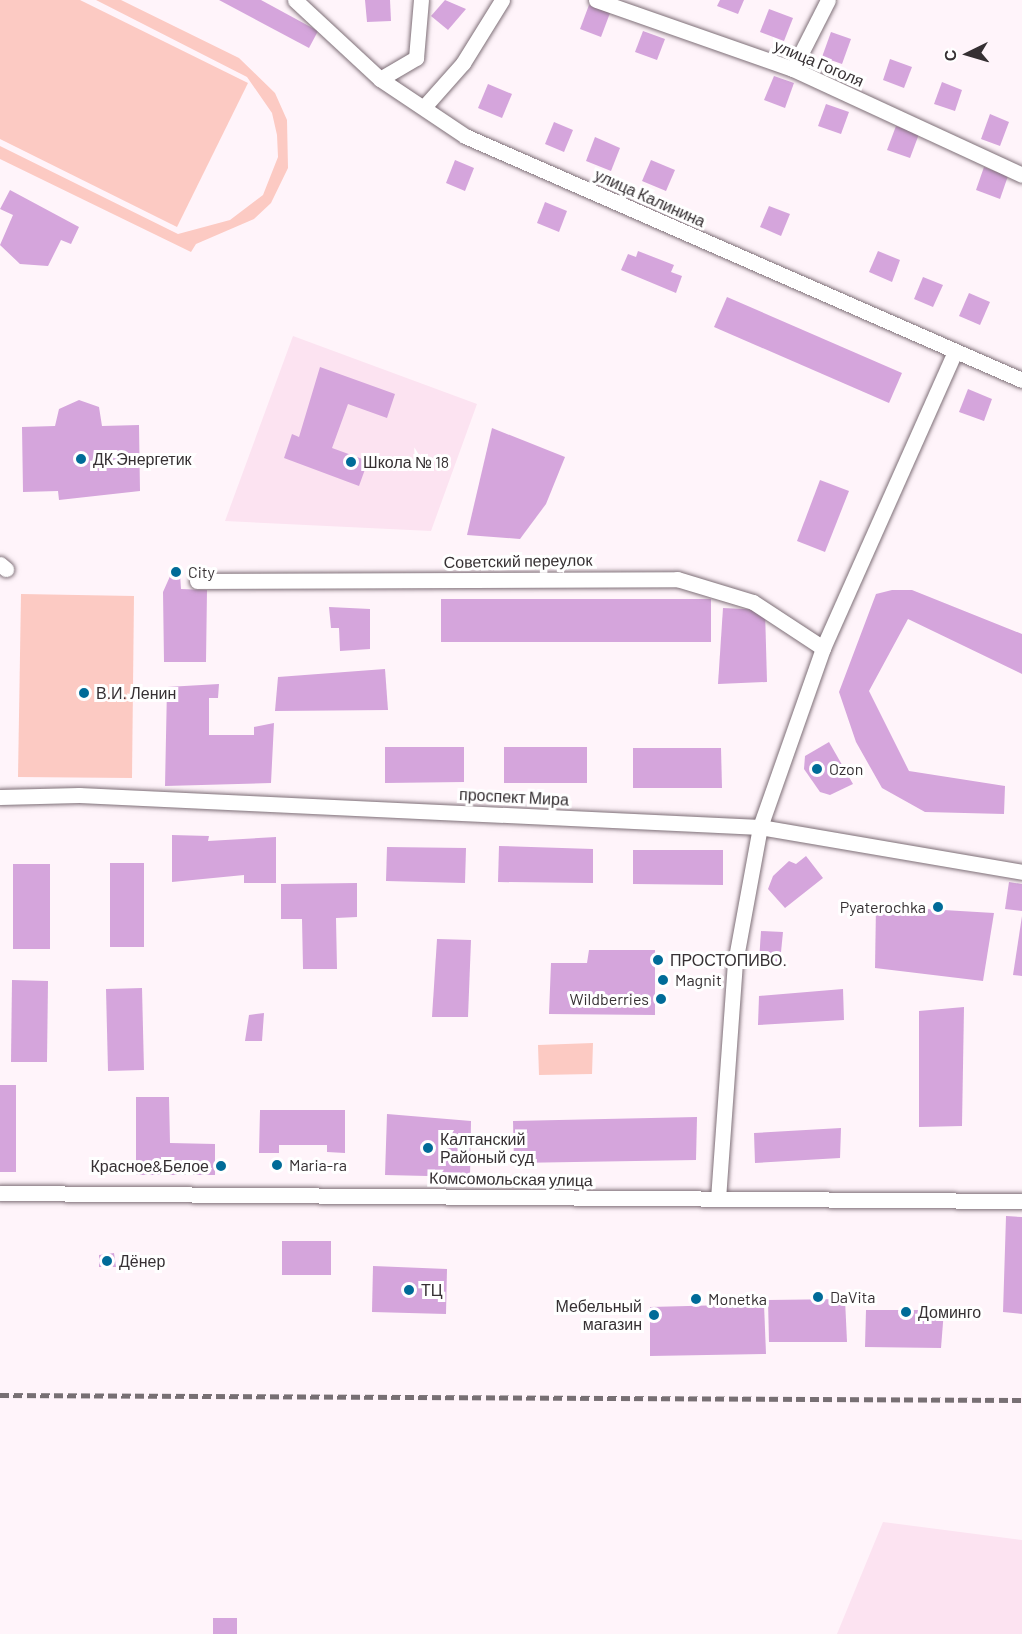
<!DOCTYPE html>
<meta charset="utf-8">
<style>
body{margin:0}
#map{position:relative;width:1022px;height:1634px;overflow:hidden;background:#fff4fa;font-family:Barlow,sans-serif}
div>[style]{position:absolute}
.built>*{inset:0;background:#fce3f1}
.green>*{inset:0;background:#fccac3}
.building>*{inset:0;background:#d5a5dc}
.roads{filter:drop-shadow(0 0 2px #7e6f77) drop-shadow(0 0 2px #7e6f77)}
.minor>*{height:15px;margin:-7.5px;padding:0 7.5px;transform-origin:7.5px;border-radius:7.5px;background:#fff}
.rail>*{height:4.5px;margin-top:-2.25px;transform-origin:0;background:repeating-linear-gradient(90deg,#776f73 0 9px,transparent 0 13.5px)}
.dots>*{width:16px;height:16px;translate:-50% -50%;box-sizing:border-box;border:3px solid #fff;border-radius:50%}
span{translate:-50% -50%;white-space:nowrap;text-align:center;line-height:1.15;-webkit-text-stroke:6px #fff;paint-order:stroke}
.street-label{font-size:16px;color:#363033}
.poi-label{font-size:16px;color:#363033}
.left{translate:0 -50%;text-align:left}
.right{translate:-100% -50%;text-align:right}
.north{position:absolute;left:938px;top:24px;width:60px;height:60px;-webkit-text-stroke:4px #fff;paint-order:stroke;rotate:265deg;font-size:16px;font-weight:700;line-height:24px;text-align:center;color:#363033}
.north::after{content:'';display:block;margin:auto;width:21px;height:27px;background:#363033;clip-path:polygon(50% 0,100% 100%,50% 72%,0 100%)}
</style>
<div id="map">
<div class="built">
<i style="clip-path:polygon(293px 336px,477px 404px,431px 531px,225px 521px)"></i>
<i style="clip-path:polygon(883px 1522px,1022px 1540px,1022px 1634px,837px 1634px)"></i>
</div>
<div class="green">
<i style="clip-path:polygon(0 0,80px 0,248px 83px,177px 227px,0 139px)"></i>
<i style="clip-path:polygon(96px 0,121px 0,239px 58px,275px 93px,287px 120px,288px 168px,271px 203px,254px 219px,196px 244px,191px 252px,0 159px,0 146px,178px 234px,230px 220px,263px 195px,278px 157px,277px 135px,272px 113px,247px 77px)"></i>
<i style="clip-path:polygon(21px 594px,134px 596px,132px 778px,18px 777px)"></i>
<i style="clip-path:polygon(593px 1043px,592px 1074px,539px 1075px,538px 1045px)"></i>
</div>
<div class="building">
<i style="clip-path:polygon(219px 0,261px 0,318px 31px,309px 48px)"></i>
<i style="clip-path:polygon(365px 0,390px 0,391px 21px,367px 22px)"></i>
<i style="clip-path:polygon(445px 0,466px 9px,448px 30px,431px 16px)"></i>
<i style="clip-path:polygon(720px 0,744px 0,738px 14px,717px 6px)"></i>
<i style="clip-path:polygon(589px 5px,610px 13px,601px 37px,580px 29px)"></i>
<i style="clip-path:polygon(769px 9px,793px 18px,784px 41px,760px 32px)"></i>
<i style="clip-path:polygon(643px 31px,665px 39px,657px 60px,635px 52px)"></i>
<i style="clip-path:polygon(831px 32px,851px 39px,842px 64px,822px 57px)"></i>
<i style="clip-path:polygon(890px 59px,912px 67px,904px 88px,883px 80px)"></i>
<i style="clip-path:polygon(774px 76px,794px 83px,785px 108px,764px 100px)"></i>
<i style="clip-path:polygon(942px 82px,962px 90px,955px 111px,934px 104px)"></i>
<i style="clip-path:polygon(488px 84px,512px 94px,502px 118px,478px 108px)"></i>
<i style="clip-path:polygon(826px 104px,849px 112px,841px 134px,818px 126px)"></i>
<i style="clip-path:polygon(990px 114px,1009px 122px,1000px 146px,981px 139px)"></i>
<i style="clip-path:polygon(554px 122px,573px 130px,564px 152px,545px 144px)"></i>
<i style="clip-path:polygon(896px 126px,919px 134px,910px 158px,887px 150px)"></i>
<i style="clip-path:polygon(595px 137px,620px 148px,611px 171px,586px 161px)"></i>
<i style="clip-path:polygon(455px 160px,474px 168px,465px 191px,446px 183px)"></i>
<i style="clip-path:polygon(651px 160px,675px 170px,666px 191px,642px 181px)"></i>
<i style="clip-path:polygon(984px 167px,1008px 176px,1000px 199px,976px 190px)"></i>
<i style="clip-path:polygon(10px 190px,79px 227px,71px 244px,61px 240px,48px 266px,20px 264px,0 245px,13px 215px,0 209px)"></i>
<i style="clip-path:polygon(545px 202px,567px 211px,559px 232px,537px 223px)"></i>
<i style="clip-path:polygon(769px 206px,790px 214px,781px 236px,760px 227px)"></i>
<i style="clip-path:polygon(638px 251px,674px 265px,671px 272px,682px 276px,676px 293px,621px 270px,628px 254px,636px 257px)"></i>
<i style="clip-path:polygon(878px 251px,900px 260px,892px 282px,869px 272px)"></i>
<i style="clip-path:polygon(923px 277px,943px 285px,933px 307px,914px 299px)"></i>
<i style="clip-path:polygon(969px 293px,990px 302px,980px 325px,959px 316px)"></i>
<i style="clip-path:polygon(727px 297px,902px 373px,889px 403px,714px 327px)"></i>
<i style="clip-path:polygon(320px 367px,395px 394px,387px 418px,348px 404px,332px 448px,368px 461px,359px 486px,284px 458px,292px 434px,299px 437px)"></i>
<i style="clip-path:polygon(968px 389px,992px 399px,984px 421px,959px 412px)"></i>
<i style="clip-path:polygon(79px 400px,99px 407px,102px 426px,139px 425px,140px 491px,59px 500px,58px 491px,23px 492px,22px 427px,55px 426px,59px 409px)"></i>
<i style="clip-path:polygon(492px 428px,565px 457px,546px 504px,520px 539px,467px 535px)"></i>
<i style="clip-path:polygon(820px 480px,849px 491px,825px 552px,797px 541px)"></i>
<i style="clip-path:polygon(171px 574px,180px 574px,181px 589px,207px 590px,206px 662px,164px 662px,163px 592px)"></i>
<i style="clip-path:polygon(892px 590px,912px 590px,1022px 634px,1022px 674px,908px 619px,869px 691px,909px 771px,1005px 786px,1004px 814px,925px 812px,882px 788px,856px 742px,839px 692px,876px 594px)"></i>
<i style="clip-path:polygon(441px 599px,711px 599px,711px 642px,441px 642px)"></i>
<i style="clip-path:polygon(329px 607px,370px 609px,370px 649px,340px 651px,339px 628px,331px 628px)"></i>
<i style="clip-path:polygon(723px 608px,765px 610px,767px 682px,718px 684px)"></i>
<i style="clip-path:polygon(385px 669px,388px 710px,275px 711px,278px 677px)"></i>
<i style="clip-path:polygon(219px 684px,218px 698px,209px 698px,209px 735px,254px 735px,254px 727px,274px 723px,271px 783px,165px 786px,167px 687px)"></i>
<i style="clip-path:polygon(829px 742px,853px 784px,830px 795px,820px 792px,804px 769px,805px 756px)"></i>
<i style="clip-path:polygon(385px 747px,464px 747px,464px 782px,385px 783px)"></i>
<i style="clip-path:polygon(504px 747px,587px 747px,587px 783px,504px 783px)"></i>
<i style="clip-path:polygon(633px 748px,721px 748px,722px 788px,633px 788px)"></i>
<i style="clip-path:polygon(172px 835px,209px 836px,208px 841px,276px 837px,276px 883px,244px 883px,244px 875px,172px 882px)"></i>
<i style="clip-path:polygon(499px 846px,593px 849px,593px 883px,498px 882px)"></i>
<i style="clip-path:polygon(387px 847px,466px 848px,465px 883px,386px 881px)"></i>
<i style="clip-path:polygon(633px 850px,723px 850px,723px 885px,633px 884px)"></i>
<i style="clip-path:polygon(806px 856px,823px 878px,785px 908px,768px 889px,773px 876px,789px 861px,796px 864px)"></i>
<i style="clip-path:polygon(110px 863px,144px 863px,144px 947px,110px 947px)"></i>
<i style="clip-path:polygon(13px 864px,50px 864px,50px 949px,13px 949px)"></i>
<i style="clip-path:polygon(1009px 882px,1022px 884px,1022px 911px,1005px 909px)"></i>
<i style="clip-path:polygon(357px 883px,357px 917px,336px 918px,337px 969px,303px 969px,302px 919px,281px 919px,281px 884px)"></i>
<i style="clip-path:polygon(876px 906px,994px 913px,983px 981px,875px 968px)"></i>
<i style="clip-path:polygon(1022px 916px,1022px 976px,1013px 975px)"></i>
<i style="clip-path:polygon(761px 931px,783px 932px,780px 962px,759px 961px)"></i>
<i style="clip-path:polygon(437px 939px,471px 940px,468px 1017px,432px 1017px)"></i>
<i style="clip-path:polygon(589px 950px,655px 950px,655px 1015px,549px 1014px,551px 963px,587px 963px)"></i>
<i style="clip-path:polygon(12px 980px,48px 981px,47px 1062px,11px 1062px)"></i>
<i style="clip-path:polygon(142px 988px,144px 1070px,108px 1071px,106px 989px)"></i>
<i style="clip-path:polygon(843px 989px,844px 1020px,758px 1025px,759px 996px)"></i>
<i style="clip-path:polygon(964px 1007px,962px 1126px,919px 1127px,919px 1011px)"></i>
<i style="clip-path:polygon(264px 1013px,262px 1041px,245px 1041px,249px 1015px)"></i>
<i style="clip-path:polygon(0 1085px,16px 1085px,16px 1172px,0 1172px)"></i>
<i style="clip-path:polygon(136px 1097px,169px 1097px,170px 1143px,215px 1144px,215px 1175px,136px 1175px)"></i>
<i style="clip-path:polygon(260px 1110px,345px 1110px,345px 1153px,327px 1152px,327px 1145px,279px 1145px,279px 1153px,259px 1153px)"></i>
<i style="clip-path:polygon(387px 1114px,471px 1121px,470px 1177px,385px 1175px)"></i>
<i style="clip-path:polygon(697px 1117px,696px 1160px,514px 1163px,513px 1121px)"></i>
<i style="clip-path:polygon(841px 1128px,840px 1158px,755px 1163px,754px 1133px)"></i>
<i style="clip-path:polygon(1006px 1216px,1022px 1217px,1022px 1314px,1003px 1312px)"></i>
<i style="clip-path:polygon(282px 1241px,331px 1241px,331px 1275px,282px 1275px)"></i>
<i style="clip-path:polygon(114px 1253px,116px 1267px,99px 1267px,99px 1255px)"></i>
<i style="clip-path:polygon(373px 1266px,447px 1269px,446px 1314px,372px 1312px)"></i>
<i style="clip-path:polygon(845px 1299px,847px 1342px,769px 1342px,768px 1300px)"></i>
<i style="clip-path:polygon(764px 1304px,766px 1354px,650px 1356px,650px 1307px)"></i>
<i style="clip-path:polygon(866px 1310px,944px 1310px,941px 1348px,865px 1347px)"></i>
<i style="clip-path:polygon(213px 1618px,237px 1618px,237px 1634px,213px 1634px)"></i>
</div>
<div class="roads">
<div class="minor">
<i style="left:295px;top:0;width:116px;rotate:42.9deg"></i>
<i style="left:380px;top:79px;width:102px;rotate:33.8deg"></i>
<i style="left:465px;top:136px;width:608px;rotate:23.66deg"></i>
<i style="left:596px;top:0;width:209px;rotate:19.3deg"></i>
<i style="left:793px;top:69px;width:252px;rotate:24.8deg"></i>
<i style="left:793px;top:69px;width:77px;rotate:-63.1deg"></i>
<i style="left:380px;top:79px;width:42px;rotate:-30.3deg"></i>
<i style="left:416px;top:58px;width:58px;rotate:-85.1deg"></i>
<i style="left:424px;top:107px;width:59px;rotate:-48.4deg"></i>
<i style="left:463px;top:63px;width:74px;rotate:-58.2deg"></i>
<i style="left:0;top:564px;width:8px;rotate:40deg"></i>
<i style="left:197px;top:581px;width:480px;rotate:-0.2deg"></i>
<i style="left:677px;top:579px;width:79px;rotate:16.8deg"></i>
<i style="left:753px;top:602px;width:84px;rotate:33.3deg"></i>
<i style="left:0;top:797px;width:79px;rotate:-1.5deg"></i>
<i style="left:79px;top:795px;width:682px;rotate:2.69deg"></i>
<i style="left:760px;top:827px;width:266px;rotate:9.7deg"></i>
<i style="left:0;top:1193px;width:1022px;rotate:0.45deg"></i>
<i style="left:718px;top:1199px;width:237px;rotate:-85.9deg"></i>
<i style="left:735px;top:963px;width:138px;rotate:-79.6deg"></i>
<i style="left:760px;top:827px;width:190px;rotate:-70.6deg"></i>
<i style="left:823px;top:648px;width:324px;rotate:-66deg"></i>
</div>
</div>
<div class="rail">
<i style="left:0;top:1395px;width:1022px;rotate:0.28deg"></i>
</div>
<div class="dots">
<i style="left:81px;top:459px;background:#006b98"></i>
<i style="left:351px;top:462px;background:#006b98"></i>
<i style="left:176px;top:572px;background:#006b98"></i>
<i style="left:84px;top:693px;background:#006b98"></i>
<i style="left:817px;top:769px;background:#006b98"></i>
<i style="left:938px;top:907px;background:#006b98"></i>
<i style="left:658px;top:960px;background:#006b98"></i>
<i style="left:663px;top:980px;background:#006b98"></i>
<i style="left:661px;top:999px;background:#006b98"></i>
<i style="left:428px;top:1148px;background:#006b98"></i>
<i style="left:277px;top:1165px;background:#006b98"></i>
<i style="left:221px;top:1166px;background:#006b98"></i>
<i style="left:107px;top:1261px;background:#006b98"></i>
<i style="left:409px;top:1290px;background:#006b98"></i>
<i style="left:818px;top:1297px;background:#006b98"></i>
<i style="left:696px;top:1299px;background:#006b98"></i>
<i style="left:906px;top:1312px;background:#006b98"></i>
<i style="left:654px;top:1315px;background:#006b98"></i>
</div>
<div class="street-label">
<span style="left:819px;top:63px;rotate:23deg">улица Гоголя</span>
<span style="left:650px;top:198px;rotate:24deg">улица Калинина</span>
<span style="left:518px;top:561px;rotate:-1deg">Советский переулок</span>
<span style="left:514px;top:797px;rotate:3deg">проспект Мира</span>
<span style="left:511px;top:1179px;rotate:1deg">Комсомольская улица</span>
</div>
<div class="poi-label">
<span class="left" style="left:93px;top:459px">ДК Энергетик</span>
<span class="left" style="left:363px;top:462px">Школа № 18</span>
<span class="left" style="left:188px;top:572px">City</span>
<span class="left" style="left:96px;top:693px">В.И. Ленин</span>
<span class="left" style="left:829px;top:769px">Ozon</span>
<span class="right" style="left:926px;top:907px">Pyaterochka</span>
<span class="left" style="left:670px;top:960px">ПРОСТОПИВО.</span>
<span class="left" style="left:675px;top:980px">Magnit</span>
<span class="right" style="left:649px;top:999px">Wildberries</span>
<span class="left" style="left:440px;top:1148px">Калтанский<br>Районый суд</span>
<span class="left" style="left:289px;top:1165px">Maria-ra</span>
<span class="right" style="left:209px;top:1166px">Красное&amp;Белое</span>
<span class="left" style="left:119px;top:1261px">Дёнер</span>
<span class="left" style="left:421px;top:1290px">ТЦ</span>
<span class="left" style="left:830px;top:1297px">DaVita</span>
<span class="left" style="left:708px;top:1299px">Monetka</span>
<span class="right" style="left:642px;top:1315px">Мебельный<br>магазин</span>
<span class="left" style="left:918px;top:1312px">Доминго</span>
</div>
<div class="north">С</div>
</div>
